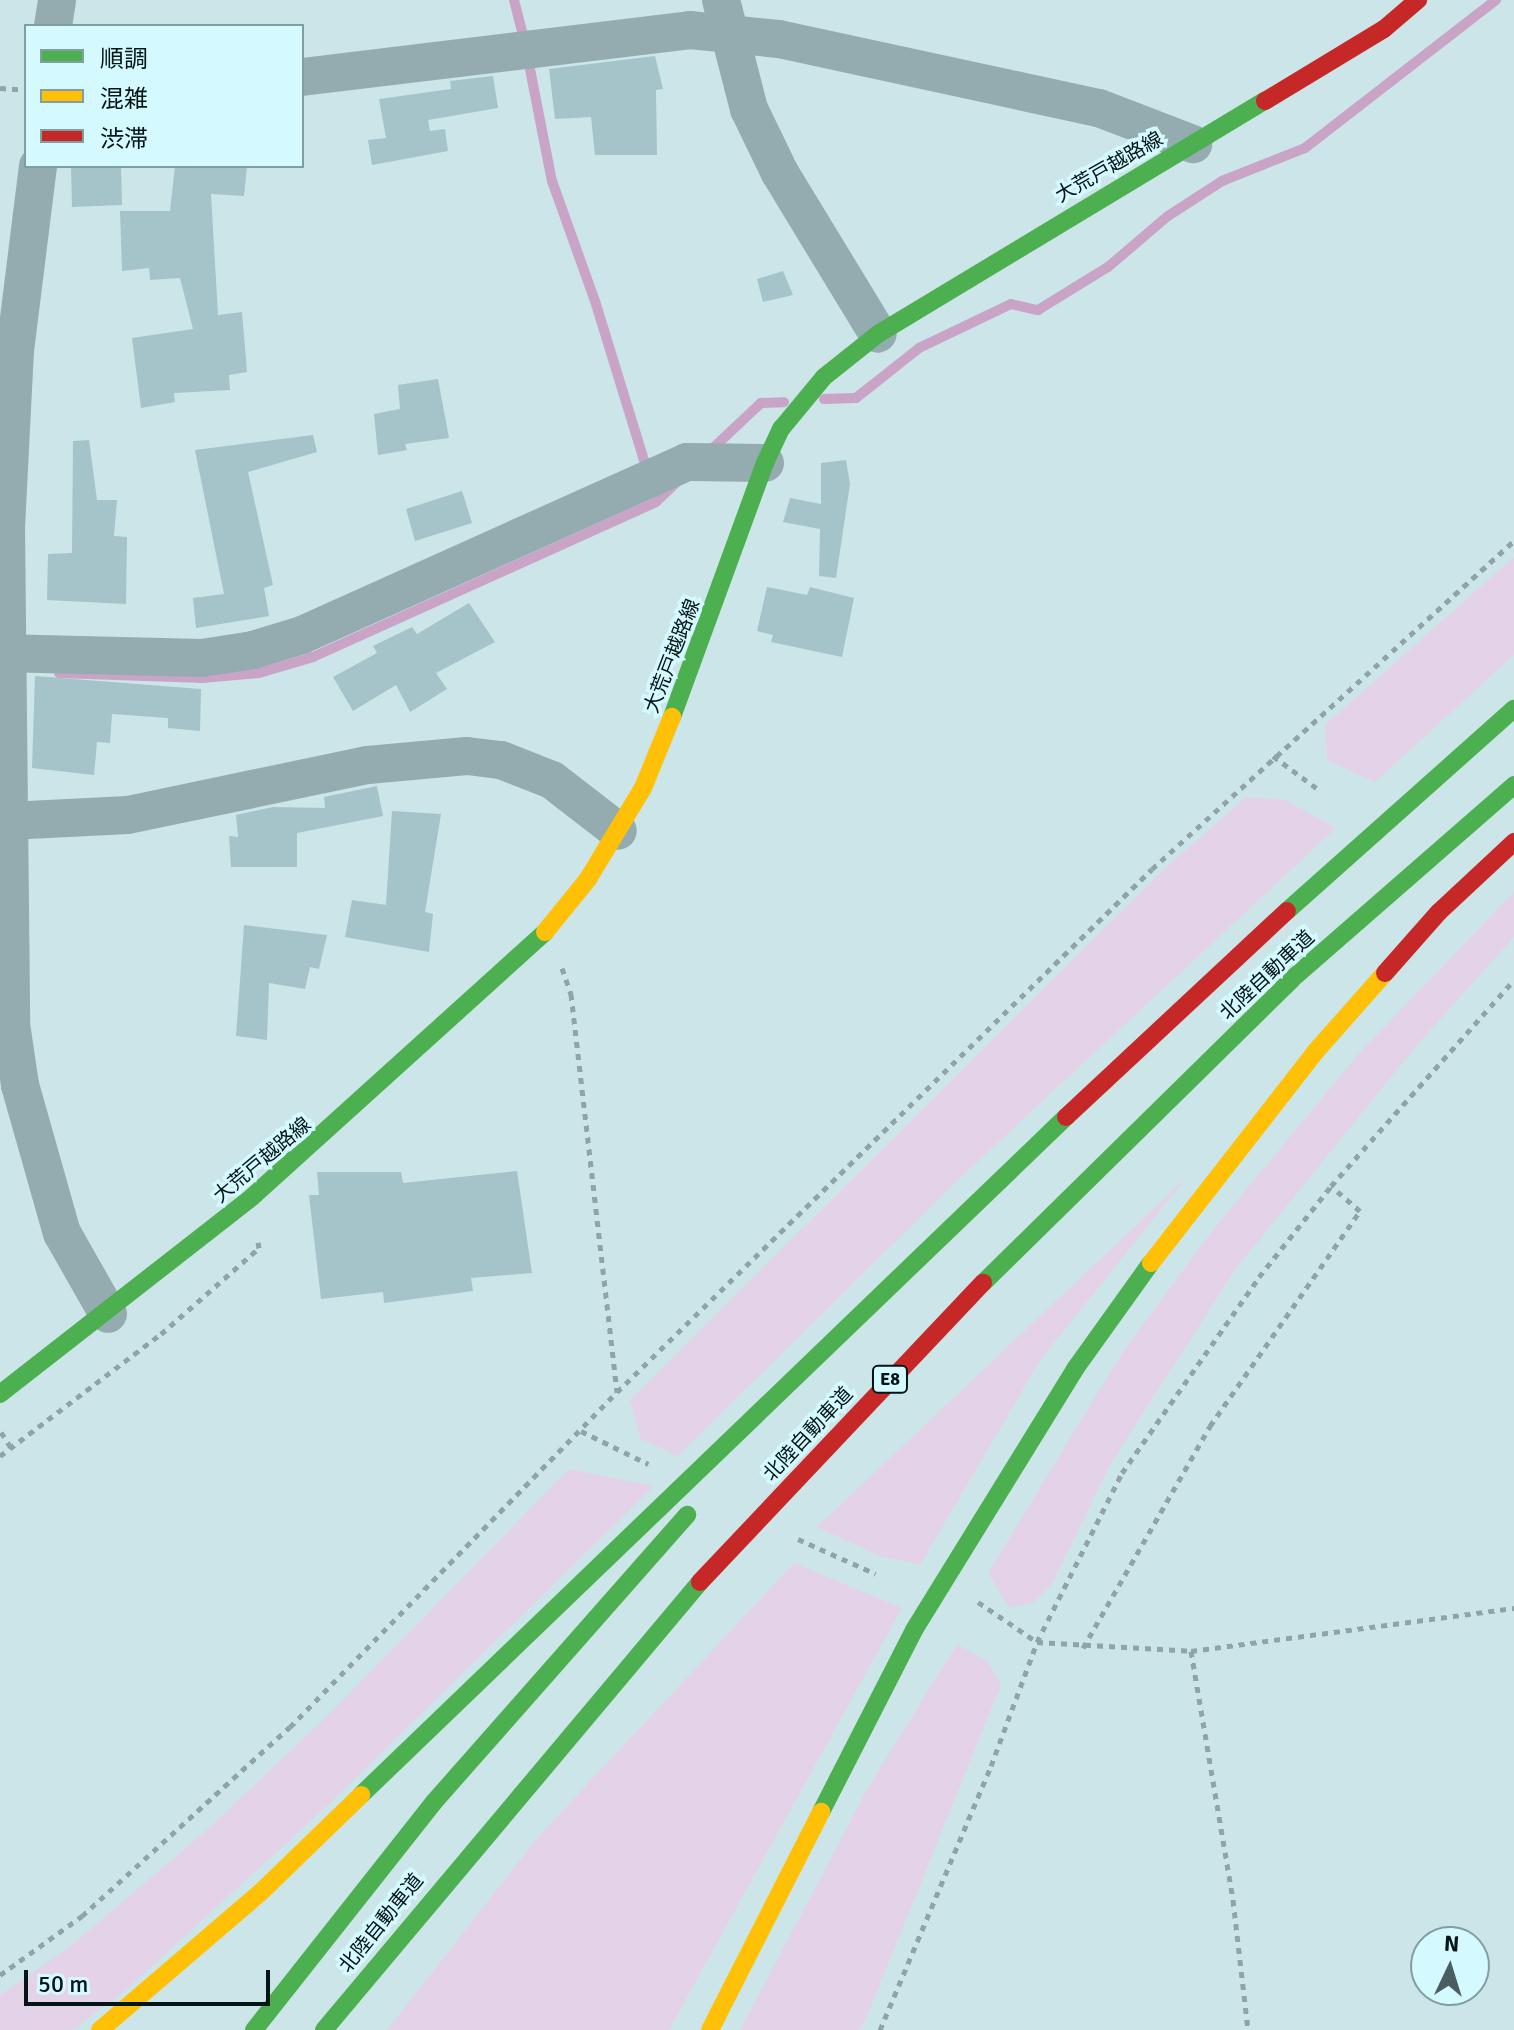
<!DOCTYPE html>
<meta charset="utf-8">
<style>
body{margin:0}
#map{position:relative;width:1514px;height:2030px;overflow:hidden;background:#cce5e9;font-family:Signika,"Noto Sans JP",sans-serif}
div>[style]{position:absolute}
.green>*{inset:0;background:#e4d3e8}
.stream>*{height:10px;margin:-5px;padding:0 5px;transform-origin:5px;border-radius:5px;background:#c9a4c6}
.building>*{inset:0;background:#a4c4c9}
.path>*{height:5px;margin-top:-2.5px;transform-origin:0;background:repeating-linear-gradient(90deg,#8fa4a7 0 6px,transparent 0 12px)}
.street>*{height:38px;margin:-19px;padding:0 19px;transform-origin:19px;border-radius:19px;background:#94acb0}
.fast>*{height:18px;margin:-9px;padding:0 9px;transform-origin:9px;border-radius:9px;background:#4caf50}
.slow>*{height:18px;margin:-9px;padding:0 9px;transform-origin:9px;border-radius:9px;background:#ffc107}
.jam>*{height:18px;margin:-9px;padding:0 9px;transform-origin:9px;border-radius:9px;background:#c62828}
span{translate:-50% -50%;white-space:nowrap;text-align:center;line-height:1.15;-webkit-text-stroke:7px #d4f9ff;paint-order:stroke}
.shield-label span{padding:2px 6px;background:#d4f9ff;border:2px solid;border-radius:6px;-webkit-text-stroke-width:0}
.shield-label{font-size:18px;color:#041517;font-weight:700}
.street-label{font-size:20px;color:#041517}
.legend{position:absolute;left:24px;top:24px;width:280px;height:144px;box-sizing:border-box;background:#d4f9ff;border:2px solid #819ea2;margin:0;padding:10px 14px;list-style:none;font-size:24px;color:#041517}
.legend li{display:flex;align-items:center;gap:16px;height:40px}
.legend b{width:40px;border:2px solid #819ea2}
.north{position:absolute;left:1410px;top:1926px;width:80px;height:80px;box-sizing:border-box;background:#d4f9ff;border:2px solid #819ea2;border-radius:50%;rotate:4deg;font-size:22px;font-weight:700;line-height:32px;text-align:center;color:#041517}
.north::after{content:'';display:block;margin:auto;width:28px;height:36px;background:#4a5e60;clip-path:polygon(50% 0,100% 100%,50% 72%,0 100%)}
.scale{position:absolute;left:24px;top:1970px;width:246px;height:36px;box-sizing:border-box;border:4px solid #041517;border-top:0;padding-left:10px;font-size:24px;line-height:28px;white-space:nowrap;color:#041517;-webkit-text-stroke:6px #d4f9ff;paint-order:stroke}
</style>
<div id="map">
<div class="green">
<i style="clip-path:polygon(1514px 557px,1514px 655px,1375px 782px,1327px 760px,1325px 725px)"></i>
<i style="clip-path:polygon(1246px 797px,1285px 800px,1336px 828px,961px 1177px,678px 1456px,641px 1439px,630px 1400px,1161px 872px)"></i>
<i style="clip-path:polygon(1514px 892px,1514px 937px,1418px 1044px,1237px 1267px,1111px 1463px,1052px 1584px,1034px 1602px,1009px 1608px,988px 1573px,1122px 1353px,1215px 1227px,1361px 1051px)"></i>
<i style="clip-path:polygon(1188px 1176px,1041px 1359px,920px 1565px,880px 1556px,817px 1527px)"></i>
<i style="clip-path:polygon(569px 1469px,654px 1486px,326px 1807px,124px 1992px,72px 2030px,0 2030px,0 1995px,67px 1949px,208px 1829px,328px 1715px)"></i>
<i style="clip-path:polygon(794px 1563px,902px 1608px,669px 2030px,387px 2030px,538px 1837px)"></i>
<i style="clip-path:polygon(957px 1644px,988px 1662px,1001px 1685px,865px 2021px,859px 2030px,740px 2030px,869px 1786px)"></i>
</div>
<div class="stream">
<i style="left:514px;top:0;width:44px;rotate:75.7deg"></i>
<i style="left:528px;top:59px;width:124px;rotate:78.9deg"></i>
<i style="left:552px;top:181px;width:127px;rotate:70.3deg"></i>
<i style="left:595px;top:301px;width:180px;rotate:72.9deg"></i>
<i style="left:824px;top:399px;width:32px;rotate:-2deg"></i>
<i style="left:856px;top:398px;width:80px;rotate:-38.4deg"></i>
<i style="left:919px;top:348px;width:102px;rotate:-25.6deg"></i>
<i style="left:1011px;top:304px;width:28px;rotate:13deg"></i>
<i style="left:1038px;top:310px;width:82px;rotate:-31.6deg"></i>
<i style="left:1108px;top:267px;width:79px;rotate:-40.4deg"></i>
<i style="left:1168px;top:216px;width:64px;rotate:-32.9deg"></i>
<i style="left:1222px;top:181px;width:89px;rotate:-21.7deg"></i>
<i style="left:1305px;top:148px;width:242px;rotate:-37.8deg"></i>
<i style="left:711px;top:450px;width:69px;rotate:-43.2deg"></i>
<i style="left:761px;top:403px;width:23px;rotate:-2deg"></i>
<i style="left:59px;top:673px;width:143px;rotate:2deg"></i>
<i style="left:202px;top:678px;width:57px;rotate:-5deg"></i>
<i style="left:259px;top:673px;width:56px;rotate:-16.5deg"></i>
<i style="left:313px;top:657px;width:376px;rotate:-24.3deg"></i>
<i style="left:656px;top:502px;width:28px;rotate:-44deg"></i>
</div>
<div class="building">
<i style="clip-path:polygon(655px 56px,663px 89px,656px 90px,657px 155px,595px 155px,591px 117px,555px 119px,549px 69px)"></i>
<i style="clip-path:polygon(493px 76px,498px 108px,428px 120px,430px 131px,445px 129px,448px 151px,372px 165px,368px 140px,386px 138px,379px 99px,451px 89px,450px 81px)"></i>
<i style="clip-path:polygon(71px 166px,121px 166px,122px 205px,72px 207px)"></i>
<i style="clip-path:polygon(175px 166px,247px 166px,244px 196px,211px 194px,218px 315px,242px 312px,247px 372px,229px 375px,230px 390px,174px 393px,175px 402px,141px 408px,132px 338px,193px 329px,180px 278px,150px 280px,149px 268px,122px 271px,120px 211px,170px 211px)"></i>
<i style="clip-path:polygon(783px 271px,793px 295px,763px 302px,757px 279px)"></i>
<i style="clip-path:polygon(438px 379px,449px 438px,405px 444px,407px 450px,378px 455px,374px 414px,400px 409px,398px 385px)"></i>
<i style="clip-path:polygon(313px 435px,317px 452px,248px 472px,273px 585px,264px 588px,269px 616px,196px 628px,193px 598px,224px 594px,195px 450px)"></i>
<i style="clip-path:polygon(89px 440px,97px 500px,117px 500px,114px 536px,127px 537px,126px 604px,47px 600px,48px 554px,72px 553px,73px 441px)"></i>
<i style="clip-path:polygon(846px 460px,850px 484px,836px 578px,819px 576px,820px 529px,783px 522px,790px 498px,821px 504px,821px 463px)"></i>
<i style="clip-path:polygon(462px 491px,472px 523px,415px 541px,406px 509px)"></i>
<i style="clip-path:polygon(767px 587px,807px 595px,810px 587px,854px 598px,842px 657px,771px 642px,773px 635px,757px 631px)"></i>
<i style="clip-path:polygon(469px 603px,495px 642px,436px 673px,447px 689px,410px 712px,396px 685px,353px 711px,333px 677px,377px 653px,373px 646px,412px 627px,417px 634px)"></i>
<i style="clip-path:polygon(35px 676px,201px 689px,200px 731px,168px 728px,168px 718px,112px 714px,110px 743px,97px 742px,94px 775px,32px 768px)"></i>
<i style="clip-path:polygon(377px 786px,383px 816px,297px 833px,297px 867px,231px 867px,229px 836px,238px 837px,236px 815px,273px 807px,325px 808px,324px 797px)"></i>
<i style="clip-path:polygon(392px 811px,441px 814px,425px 912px,433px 914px,429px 952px,345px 937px,352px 900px,386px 905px)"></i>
<i style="clip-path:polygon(244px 925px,327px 935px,319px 969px,310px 967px,305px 989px,269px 983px,267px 1040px,236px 1036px)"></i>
<i style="clip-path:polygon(517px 1171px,532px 1273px,471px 1278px,473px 1291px,384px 1303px,383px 1292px,321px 1299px,309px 1195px,319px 1195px,317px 1172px,401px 1172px,403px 1183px)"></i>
</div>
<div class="path">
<i style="left:0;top:88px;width:26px;rotate:4deg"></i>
<i style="left:1273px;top:756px;width:56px;rotate:36.3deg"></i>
<i style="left:562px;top:968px;width:28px;rotate:71deg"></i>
<i style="left:571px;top:994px;width:401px;rotate:83.4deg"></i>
<i style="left:581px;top:1431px;width:75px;rotate:26.2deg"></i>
<i style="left:1px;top:1432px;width:20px;rotate:57deg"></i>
<i style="left:0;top:1456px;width:202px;rotate:-37.2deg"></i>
<i style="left:161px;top:1334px;width:130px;rotate:-41.3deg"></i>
<i style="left:259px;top:1248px;width:6px;rotate:-99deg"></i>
<i style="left:798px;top:1539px;width:85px;rotate:24.2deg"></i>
<i style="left:978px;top:1602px;width:71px;rotate:34.1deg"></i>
<i style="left:1037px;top:1642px;width:154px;rotate:3.3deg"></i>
<i style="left:1191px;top:1651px;width:326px;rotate:-7.6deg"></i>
<i style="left:1083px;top:1648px;width:256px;rotate:-60.2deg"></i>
<i style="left:1210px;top:1426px;width:262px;rotate:-55.1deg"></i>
<i style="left:1360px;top:1211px;width:38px;rotate:-139deg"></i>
<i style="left:1191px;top:1651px;width:253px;rotate:80.4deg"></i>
<i style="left:1233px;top:1900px;width:131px;rotate:83.4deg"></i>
<i style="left:0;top:1975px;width:101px;rotate:-35.7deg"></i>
<i style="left:82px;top:1916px;width:281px;rotate:-42.3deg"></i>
<i style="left:290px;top:1727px;width:468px;rotate:-45.7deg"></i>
<i style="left:617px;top:1392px;width:748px;rotate:-44.35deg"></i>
<i style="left:1152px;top:869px;width:488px;rotate:-42.2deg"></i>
<i style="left:880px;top:2030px;width:286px;rotate:-67.2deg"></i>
<i style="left:991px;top:1766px;width:132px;rotate:-69.6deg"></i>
<i style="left:1037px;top:1642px;width:189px;rotate:-63.3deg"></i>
<i style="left:1122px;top:1473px;width:239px;rotate:-55deg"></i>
<i style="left:1259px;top:1277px;width:116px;rotate:-51.6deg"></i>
<i style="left:1331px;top:1186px;width:276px;rotate:-48.4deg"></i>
</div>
<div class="street">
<i style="left:721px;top:0;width:113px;rotate:75.6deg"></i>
<i style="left:749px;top:109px;width:71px;rotate:64.2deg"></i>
<i style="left:780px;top:173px;width:188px;rotate:58.7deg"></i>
<i style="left:53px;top:26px;width:26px;rotate:-81deg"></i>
<i style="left:302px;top:77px;width:391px;rotate:-6.9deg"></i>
<i style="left:690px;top:30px;width:89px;rotate:5.8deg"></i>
<i style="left:779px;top:39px;width:327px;rotate:12.2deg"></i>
<i style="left:1099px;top:108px;width:101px;rotate:21deg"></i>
<i style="left:38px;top:166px;width:185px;rotate:97.1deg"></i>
<i style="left:15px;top:350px;width:175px;rotate:92.9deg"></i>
<i style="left:6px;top:525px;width:499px;rotate:89.4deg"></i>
<i style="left:11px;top:1024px;width:62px;rotate:81.6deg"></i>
<i style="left:20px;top:1085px;width:154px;rotate:74.2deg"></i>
<i style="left:62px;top:1233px;width:93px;rotate:60.4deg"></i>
<i style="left:0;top:653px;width:202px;rotate:1.4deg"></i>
<i style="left:202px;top:658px;width:52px;rotate:-8.9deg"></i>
<i style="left:253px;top:650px;width:51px;rotate:-17deg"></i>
<i style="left:302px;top:635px;width:422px;rotate:-24.2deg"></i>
<i style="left:687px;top:462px;width:78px;rotate:0.7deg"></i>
<i style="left:8px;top:821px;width:120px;rotate:-2.9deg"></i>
<i style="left:128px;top:815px;width:245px;rotate:-11.8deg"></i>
<i style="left:368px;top:765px;width:99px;rotate:-5.2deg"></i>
<i style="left:467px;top:756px;width:34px;rotate:7deg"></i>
<i style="left:501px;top:760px;width:55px;rotate:21.4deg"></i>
<i style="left:552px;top:780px;width:83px;rotate:37.7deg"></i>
</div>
<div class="fast">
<i style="left:672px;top:717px;width:270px;rotate:-69.9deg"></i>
<i style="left:765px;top:463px;width:38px;rotate:-65deg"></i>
<i style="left:781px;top:429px;width:67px;rotate:-50.4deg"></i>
<i style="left:824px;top:377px;width:69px;rotate:-38.5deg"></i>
<i style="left:878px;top:334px;width:452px;rotate:-31.1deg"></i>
<i style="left:1287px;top:911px;width:304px;rotate:-41.7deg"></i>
<i style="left:983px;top:1283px;width:433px;rotate:-44.5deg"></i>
<i style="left:1292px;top:979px;width:295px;rotate:-41.1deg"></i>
<i style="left:0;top:1394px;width:320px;rotate:-38deg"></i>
<i style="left:252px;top:1197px;width:395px;rotate:-42.1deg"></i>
<i style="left:361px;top:1795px;width:978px;rotate:-43.88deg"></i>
<i style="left:821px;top:1812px;width:204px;rotate:-62.9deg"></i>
<i style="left:914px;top:1630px;width:307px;rotate:-58.3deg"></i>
<i style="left:1075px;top:1369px;width:130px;rotate:-54.4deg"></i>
<i style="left:254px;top:2030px;width:290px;rotate:-51.7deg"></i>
<i style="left:434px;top:1802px;width:383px;rotate:-48.6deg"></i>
<i style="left:324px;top:2030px;width:585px;rotate:-49.99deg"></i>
</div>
<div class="slow">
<i style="left:545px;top:932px;width:68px;rotate:-50.9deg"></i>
<i style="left:588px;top:879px;width:106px;rotate:-58.9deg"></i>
<i style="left:643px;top:788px;width:77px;rotate:-67.8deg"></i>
<i style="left:1151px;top:1263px;width:269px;rotate:-52.1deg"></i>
<i style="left:1316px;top:1051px;width:104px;rotate:-48.5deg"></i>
<i style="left:100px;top:2030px;width:211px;rotate:-40.6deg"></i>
<i style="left:260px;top:1893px;width:141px;rotate:-44.1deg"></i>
<i style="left:710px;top:2030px;width:245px;rotate:-63deg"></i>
</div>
<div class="jam">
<i style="left:1265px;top:101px;width:139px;rotate:-31.2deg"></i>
<i style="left:1384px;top:29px;width:45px;rotate:-40.5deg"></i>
<i style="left:1385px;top:973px;width:81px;rotate:-48.5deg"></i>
<i style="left:1439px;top:912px;width:103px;rotate:-43deg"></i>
<i style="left:1066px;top:1117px;width:302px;rotate:-43deg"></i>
<i style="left:700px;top:1582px;width:412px;rotate:-46.6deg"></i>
</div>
<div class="shield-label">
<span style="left:890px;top:1379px">E8</span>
</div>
<div class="street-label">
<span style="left:1109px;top:167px;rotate:-30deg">大荒戸越路線</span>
<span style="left:672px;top:656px;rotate:-69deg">大荒戸越路線</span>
<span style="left:1267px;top:975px;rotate:-43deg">北陸自動車道</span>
<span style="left:262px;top:1160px;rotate:-40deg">大荒戸越路線</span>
<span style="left:808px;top:1434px;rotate:-47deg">北陸自動車道</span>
<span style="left:381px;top:1923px;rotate:-51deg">北陸自動車道</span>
</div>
<ul class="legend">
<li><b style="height:10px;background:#4caf50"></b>順調</li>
<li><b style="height:10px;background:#ffc107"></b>混雑</li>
<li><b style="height:10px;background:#c62828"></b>渋滞</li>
</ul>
<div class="north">N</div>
<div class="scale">50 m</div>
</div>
